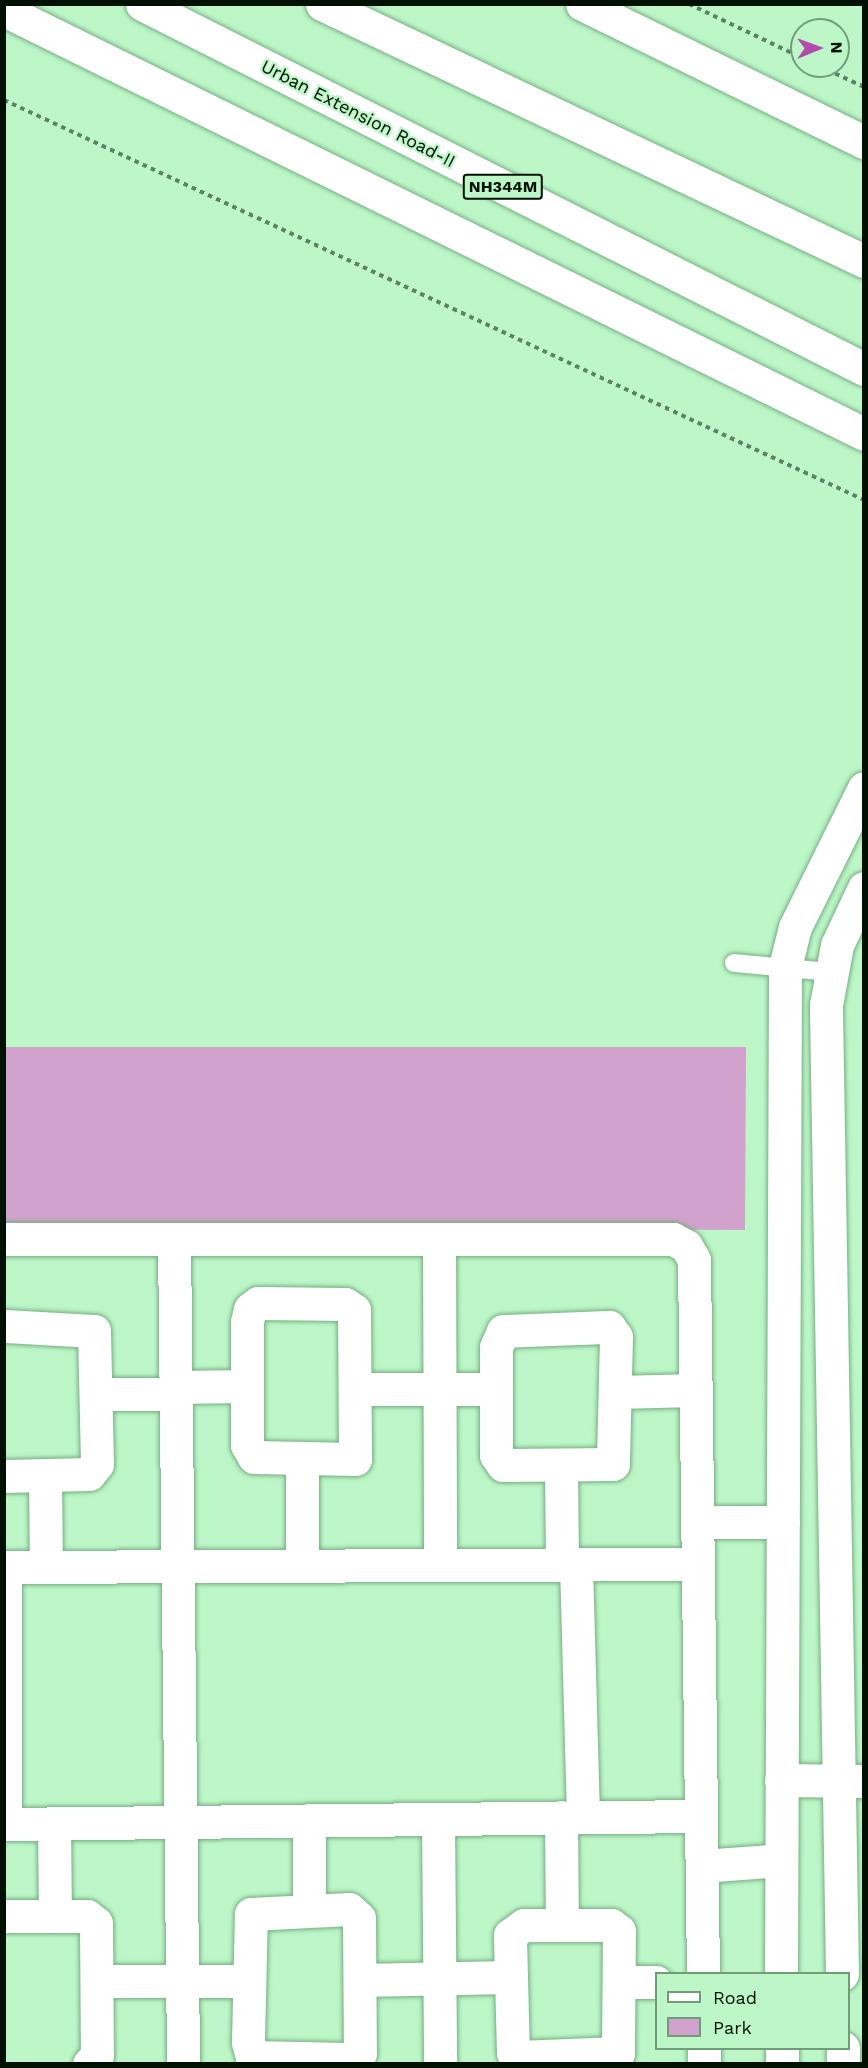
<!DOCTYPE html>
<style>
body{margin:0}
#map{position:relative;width:868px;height:2068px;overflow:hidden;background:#bdf7c8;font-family:"Work Sans",sans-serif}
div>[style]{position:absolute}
.green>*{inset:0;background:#d1a3cc}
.path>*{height:4px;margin-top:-2px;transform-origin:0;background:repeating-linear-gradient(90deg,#5d8264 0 4.5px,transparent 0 9px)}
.roads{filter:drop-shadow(0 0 2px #76ae82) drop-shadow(0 0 2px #76ae82)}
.service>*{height:18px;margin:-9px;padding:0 9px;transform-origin:9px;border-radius:9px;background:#fff}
.minor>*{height:33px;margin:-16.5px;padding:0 16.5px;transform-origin:16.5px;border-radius:16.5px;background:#fff}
.tertiary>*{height:33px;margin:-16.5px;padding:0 16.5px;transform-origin:16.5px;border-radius:16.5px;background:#fff}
.trunk>*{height:33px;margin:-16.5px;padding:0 16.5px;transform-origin:16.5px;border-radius:16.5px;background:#fff}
span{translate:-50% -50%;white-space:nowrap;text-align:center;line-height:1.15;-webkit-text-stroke:4.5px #bdf7c8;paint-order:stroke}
.shield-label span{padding:2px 4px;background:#bdf7c8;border:2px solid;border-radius:4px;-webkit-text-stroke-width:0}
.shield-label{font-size:16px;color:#001003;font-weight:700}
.street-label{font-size:18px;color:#001003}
.frame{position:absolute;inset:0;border:6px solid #001003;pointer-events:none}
.legend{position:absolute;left:655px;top:1972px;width:195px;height:78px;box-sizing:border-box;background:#bdf7c8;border:2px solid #719b79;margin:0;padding:8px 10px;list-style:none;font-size:18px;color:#001003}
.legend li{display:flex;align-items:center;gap:12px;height:30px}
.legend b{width:30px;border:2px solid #719b79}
.north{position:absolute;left:790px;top:18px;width:60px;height:60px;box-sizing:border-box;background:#bdf7c8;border:2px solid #719b79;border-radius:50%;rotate:89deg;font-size:16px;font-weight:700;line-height:24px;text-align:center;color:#001003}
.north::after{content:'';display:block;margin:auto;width:21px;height:27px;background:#b34aac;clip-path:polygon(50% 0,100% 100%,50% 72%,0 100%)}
</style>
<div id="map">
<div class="green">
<i style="clip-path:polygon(5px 1047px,746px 1047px,745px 1230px,5px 1226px)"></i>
</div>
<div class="path">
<i style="left:689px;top:4px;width:125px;rotate:25.5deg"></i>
<i style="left:819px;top:66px;width:50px;rotate:25deg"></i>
<i style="left:4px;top:100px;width:948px;rotate:24.94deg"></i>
</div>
<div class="roads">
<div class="service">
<i style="left:734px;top:963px;width:95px;rotate:5.4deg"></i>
</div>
<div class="minor">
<i style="left:4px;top:1239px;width:669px"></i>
<i style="left:673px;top:1239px;width:15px;rotate:28deg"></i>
<i style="left:686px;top:1246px;width:16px;rotate:60deg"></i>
<i style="left:694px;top:1260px;width:714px;rotate:89.28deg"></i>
<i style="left:174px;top:1239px;width:825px;rotate:89.37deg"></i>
<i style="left:439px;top:1239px;width:326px;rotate:89.8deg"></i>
<i style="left:258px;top:1303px;width:87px;rotate:0.7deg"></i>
<i style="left:345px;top:1304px;width:11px;rotate:34deg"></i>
<i style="left:354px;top:1310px;width:149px;rotate:89.6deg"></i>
<i style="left:355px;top:1459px;width:101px;rotate:-178.9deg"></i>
<i style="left:254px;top:1457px;width:14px;rotate:-120deg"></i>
<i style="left:247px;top:1445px;width:123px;rotate:-90deg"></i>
<i style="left:247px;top:1322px;width:13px;rotate:-77deg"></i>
<i style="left:250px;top:1309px;width:10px;rotate:-37deg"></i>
<i style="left:4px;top:1326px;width:90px;rotate:3.2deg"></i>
<i style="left:94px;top:1331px;width:133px;rotate:88.7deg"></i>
<i style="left:97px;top:1464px;width:13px;rotate:129deg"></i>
<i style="left:89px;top:1474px;width:85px;rotate:178.7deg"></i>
<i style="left:609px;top:1327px;width:12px;rotate:55deg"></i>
<i style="left:616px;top:1337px;width:127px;rotate:91.4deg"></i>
<i style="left:613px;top:1464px;width:110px;rotate:179.5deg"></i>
<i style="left:503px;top:1465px;width:12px;rotate:-125deg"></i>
<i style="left:496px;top:1455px;width:108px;rotate:-90deg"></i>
<i style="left:496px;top:1347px;width:17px;rotate:-66deg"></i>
<i style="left:503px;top:1331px;width:106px;rotate:-2.2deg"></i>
<i style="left:174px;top:1387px;width:73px;rotate:-0.8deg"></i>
<i style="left:357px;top:1389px;width:139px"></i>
<i style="left:616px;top:1392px;width:80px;rotate:-1.4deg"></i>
<i style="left:96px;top:1394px;width:79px"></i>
<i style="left:302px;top:1461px;width:105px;rotate:90deg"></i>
<i style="left:561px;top:1467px;width:98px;rotate:89.4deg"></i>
<i style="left:45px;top:1475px;width:92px;rotate:89.4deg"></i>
<i style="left:697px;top:1522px;width:86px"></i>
<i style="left:576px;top:1565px;width:252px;rotate:88.4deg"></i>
<i style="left:4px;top:1567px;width:694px;rotate:-0.25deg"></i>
<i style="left:5px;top:1567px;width:257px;rotate:90deg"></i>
<i style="left:781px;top:1780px;width:83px;rotate:0.7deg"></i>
<i style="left:561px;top:1817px;width:108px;rotate:89.5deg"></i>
<i style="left:438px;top:1819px;width:245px;rotate:89.5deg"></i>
<i style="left:309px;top:1820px;width:90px;rotate:90deg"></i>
<i style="left:54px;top:1823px;width:93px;rotate:89.4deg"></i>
<i style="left:4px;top:1824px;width:697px;rotate:-0.66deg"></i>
<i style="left:702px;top:1866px;width:79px;rotate:-4.3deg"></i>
<i style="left:349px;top:1909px;width:13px;rotate:42deg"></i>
<i style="left:359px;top:1918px;width:135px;rotate:89.6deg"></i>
<i style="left:360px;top:2053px;width:13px;rotate:151deg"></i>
<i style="left:349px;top:2059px;width:97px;rotate:-178.8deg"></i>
<i style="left:252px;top:2057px;width:16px;rotate:-105deg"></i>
<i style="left:248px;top:2042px;width:128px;rotate:-88.7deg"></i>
<i style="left:251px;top:1914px;width:98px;rotate:-2.9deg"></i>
<i style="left:4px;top:1916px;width:83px"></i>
<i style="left:87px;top:1916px;width:11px;rotate:38deg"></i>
<i style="left:96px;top:1923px;width:132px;rotate:89.6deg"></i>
<i style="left:97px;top:2055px;width:12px;rotate:132deg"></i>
<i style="left:524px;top:1925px;width:87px"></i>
<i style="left:611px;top:1925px;width:10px;rotate:37deg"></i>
<i style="left:619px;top:1931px;width:122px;rotate:90.5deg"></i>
<i style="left:618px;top:2053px;width:100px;rotate:177.7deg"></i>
<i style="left:518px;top:2057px;width:6px;rotate:-141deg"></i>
<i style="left:513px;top:2053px;width:118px;rotate:-91.5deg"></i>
<i style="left:510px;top:1935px;width:17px;rotate:-36deg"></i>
<i style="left:360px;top:1980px;width:150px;rotate:-1.1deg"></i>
<i style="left:97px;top:1981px;width:152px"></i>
<i style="left:621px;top:1982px;width:35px"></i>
<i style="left:704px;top:2048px;width:16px;rotate:90deg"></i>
</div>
<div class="tertiary">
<i style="left:582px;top:4px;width:314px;rotate:26.1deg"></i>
<i style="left:4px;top:10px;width:959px;rotate:26.24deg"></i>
<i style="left:781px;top:1974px;width:1007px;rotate:-89.77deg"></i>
<i style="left:785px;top:967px;width:41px;rotate:-76deg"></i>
<i style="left:795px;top:927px;width:155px;rotate:-63.6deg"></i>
<i style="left:842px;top:1974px;width:969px;rotate:-90.95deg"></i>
<i style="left:826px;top:1005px;width:61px;rotate:-79.6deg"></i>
<i style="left:837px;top:945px;width:63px;rotate:-64.7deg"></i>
<i style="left:782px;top:2048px;width:16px;rotate:90deg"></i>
<i style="left:843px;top:2048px;width:16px;rotate:90deg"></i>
</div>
<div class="trunk">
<i style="left:142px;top:4px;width:809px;rotate:26.82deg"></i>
<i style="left:322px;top:4px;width:600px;rotate:25.37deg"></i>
</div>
</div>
<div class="shield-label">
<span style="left:503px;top:187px">NH344M</span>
</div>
<div class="street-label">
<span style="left:358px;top:114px;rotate:27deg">Urban Extension Road-II</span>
</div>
<div class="frame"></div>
<ul class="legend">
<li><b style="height:8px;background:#fff"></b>Road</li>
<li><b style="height:16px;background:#d1a3cc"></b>Park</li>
</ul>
<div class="north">N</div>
</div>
